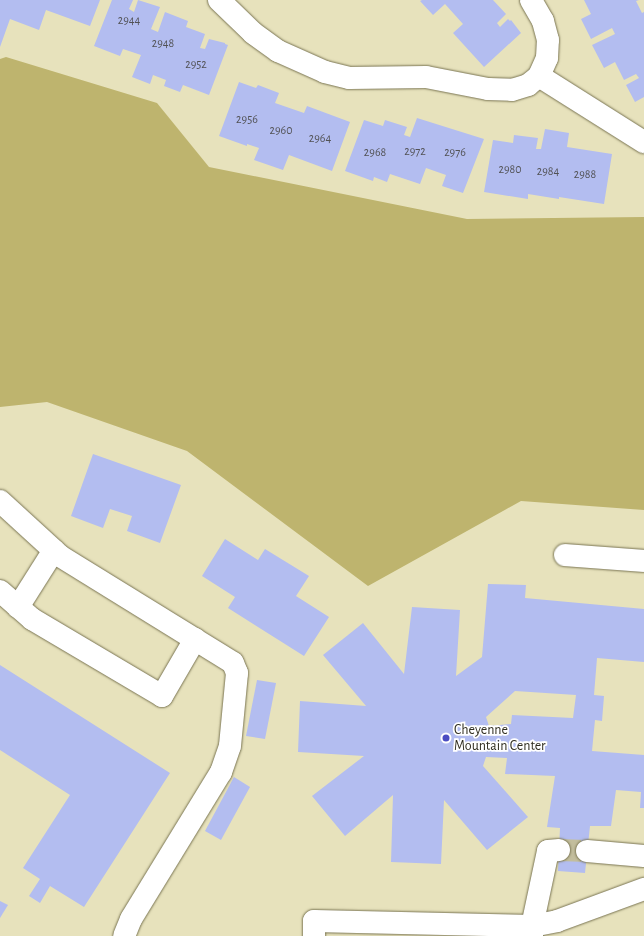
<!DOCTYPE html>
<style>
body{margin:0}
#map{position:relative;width:644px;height:936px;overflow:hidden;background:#e7e2bc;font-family:"Alegreya Sans",sans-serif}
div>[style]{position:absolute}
.green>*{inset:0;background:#beb46e}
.building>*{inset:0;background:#b3bdf0}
.minor-tunnel>*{height:22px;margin-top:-11px;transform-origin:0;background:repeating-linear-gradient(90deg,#c3be9d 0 22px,transparent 0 33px)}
.roads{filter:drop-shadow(0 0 1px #7a7553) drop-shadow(0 0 1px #7a7553)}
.minor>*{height:22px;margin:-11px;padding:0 11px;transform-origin:11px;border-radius:11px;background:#fff}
.dots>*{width:11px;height:11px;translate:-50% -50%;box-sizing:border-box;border:2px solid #fff;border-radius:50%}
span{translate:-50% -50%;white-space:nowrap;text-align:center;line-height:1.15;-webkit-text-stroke:3.5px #fff;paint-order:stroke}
.number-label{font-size:12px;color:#525255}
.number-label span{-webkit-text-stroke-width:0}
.poi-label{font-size:14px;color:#312f21}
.left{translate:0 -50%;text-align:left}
</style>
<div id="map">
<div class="green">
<i style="clip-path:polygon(6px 57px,157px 103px,209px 167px,467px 219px,644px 217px,644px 510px,521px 501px,368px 586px,187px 451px,47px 402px,0 407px,0 59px)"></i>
</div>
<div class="building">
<i style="clip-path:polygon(0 0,100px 0,90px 26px,46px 10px,39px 30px,10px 19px,0 47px)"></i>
<i style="clip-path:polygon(112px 0,133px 0,129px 9px,134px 12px,138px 0,160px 7px,151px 29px,158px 32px,165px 12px,188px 21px,186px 27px,205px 34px,200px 48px,205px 49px,209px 39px,225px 43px,225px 44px,228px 45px,209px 95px,183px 85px,180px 92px,164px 86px,166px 80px,153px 75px,150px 84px,132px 77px,141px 55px,123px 49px,120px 56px,94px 46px)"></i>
<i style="clip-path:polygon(422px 0,493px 0,506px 14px,497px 23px,500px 27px,508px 19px,510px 21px,511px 20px,521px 33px,484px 67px,453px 33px,463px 24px,445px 4px,433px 15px,420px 1px)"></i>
<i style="clip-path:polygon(584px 0,639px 0,636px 1px,642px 13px,644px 12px,644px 97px,635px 102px,626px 85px,639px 78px,636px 74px,624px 80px,615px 62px,604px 68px,592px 45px,615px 34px,612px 28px,591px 39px,581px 19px,591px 14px)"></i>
<i style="clip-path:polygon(239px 82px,256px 88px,258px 85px,279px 93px,275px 103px,304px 113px,307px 106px,350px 122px,332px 171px,289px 155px,283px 170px,254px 160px,259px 148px,247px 144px,247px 146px,219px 136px)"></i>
<i style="clip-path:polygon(417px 118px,484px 139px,463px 193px,442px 186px,446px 175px,426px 168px,420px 184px,390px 174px,387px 182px,374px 177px,373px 181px,345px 171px,364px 120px,383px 126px,385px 120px,407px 127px,404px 135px,410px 137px)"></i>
<i style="clip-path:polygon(545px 129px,569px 133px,567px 147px,612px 154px,604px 204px,559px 197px,559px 199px,528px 194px,528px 199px,484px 192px,493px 140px,513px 143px,514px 135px,538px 138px,536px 149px,541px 149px)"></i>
<i style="clip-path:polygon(93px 454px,181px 485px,160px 543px,127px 531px,132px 516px,110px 509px,103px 528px,71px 516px)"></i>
<i style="clip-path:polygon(225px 539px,258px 560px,265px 549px,309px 576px,296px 596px,329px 617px,304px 656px,228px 608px,235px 597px,202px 576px)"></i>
<i style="clip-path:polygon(evenodd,488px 584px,526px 585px,525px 598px,644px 609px,644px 662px,597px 658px,594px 695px,604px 696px,602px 721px,595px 720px,592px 751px,644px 755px,644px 808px,640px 808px,641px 792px,616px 790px,611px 826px,590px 826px,585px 873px,558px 871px,560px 828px,547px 827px,555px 776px,505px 774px,507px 758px,486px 757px,483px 766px,528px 817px,487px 850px,444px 800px,441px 864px,391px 862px,393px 795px,345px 836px,312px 796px,364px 756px,298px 752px,300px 701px,366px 706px,323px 655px,363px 623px,404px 674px,412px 607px,460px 610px,456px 676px,482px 657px,488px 584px,515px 691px,576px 695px,573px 718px,512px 715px,511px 724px,489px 726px,486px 717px,515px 691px)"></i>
<i style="clip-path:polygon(0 665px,170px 773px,84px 907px,50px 886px,40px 903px,29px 896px,40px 879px,23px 868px,70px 795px,0 750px)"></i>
<i style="clip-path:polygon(257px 680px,276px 683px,265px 739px,246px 736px)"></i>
<i style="clip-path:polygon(234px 777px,250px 787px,221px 840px,205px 831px)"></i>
<i style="clip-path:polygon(0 901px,8px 905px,0 918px)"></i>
</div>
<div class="minor-tunnel">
<i style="left:559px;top:850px;width:28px;rotate:2deg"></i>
</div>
<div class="roads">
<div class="minor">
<i style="left:219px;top:0;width:47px;rotate:44.1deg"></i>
<i style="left:253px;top:33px;width:31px;rotate:36deg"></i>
<i style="left:278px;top:51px;width:51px;rotate:24.1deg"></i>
<i style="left:325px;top:72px;width:25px;rotate:14deg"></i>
<i style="left:349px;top:78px;width:77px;rotate:-0.7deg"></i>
<i style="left:426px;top:77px;width:63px;rotate:11deg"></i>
<i style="left:488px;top:89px;width:24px;rotate:2deg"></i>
<i style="left:512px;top:90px;width:17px;rotate:-17deg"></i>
<i style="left:528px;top:85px;width:14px;rotate:-39deg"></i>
<i style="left:539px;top:76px;width:20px;rotate:-66deg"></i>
<i style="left:547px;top:58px;width:18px;rotate:-87deg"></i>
<i style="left:548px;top:40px;width:20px;rotate:-105deg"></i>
<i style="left:543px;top:21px;width:24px;rotate:-120deg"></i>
<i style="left:539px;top:76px;width:124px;rotate:32.2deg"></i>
<i style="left:0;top:501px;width:81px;rotate:42.5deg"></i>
<i style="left:60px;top:556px;width:203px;rotate:31.7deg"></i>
<i style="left:233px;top:663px;width:11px;rotate:68deg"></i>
<i style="left:237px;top:673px;width:73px;rotate:95.5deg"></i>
<i style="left:230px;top:746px;width:28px;rotate:109deg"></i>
<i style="left:221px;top:772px;width:172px;rotate:121.5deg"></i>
<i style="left:131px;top:919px;width:18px;rotate:112deg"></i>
<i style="left:565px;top:555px;width:79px;rotate:4.3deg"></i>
<i style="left:0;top:591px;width:43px;rotate:41.2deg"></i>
<i style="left:32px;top:619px;width:151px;rotate:30.6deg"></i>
<i style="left:162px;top:696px;width:66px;rotate:-59.9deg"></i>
<i style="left:18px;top:607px;width:67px;rotate:-57.7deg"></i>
<i style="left:559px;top:850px;width:11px;rotate:175deg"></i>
<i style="left:548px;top:851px;width:77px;rotate:102deg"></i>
<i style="left:532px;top:926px;width:25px;rotate:-11deg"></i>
<i style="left:557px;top:921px;width:93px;rotate:-20.2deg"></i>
<i style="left:587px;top:851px;width:57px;rotate:5deg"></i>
<i style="left:314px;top:936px;width:15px;rotate:-90deg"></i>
<i style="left:314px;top:921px;width:218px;rotate:1.3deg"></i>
<i style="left:532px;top:926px;width:10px;rotate:90deg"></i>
</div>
</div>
<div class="dots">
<i style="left:446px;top:738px;background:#4a4cc2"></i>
</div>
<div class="number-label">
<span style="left:129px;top:21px">2944</span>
<span style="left:163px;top:44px">2948</span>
<span style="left:196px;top:65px">2952</span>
<span style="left:247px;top:120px">2956</span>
<span style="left:281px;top:131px">2960</span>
<span style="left:320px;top:139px">2964</span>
<span style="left:415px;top:152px">2972</span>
<span style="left:375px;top:153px">2968</span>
<span style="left:455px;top:153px">2976</span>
<span style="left:510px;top:170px">2980</span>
<span style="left:548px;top:172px">2984</span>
<span style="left:585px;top:175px">2988</span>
</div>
<div class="poi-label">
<span class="left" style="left:454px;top:738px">Cheyenne<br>Mountain Center</span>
</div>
</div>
